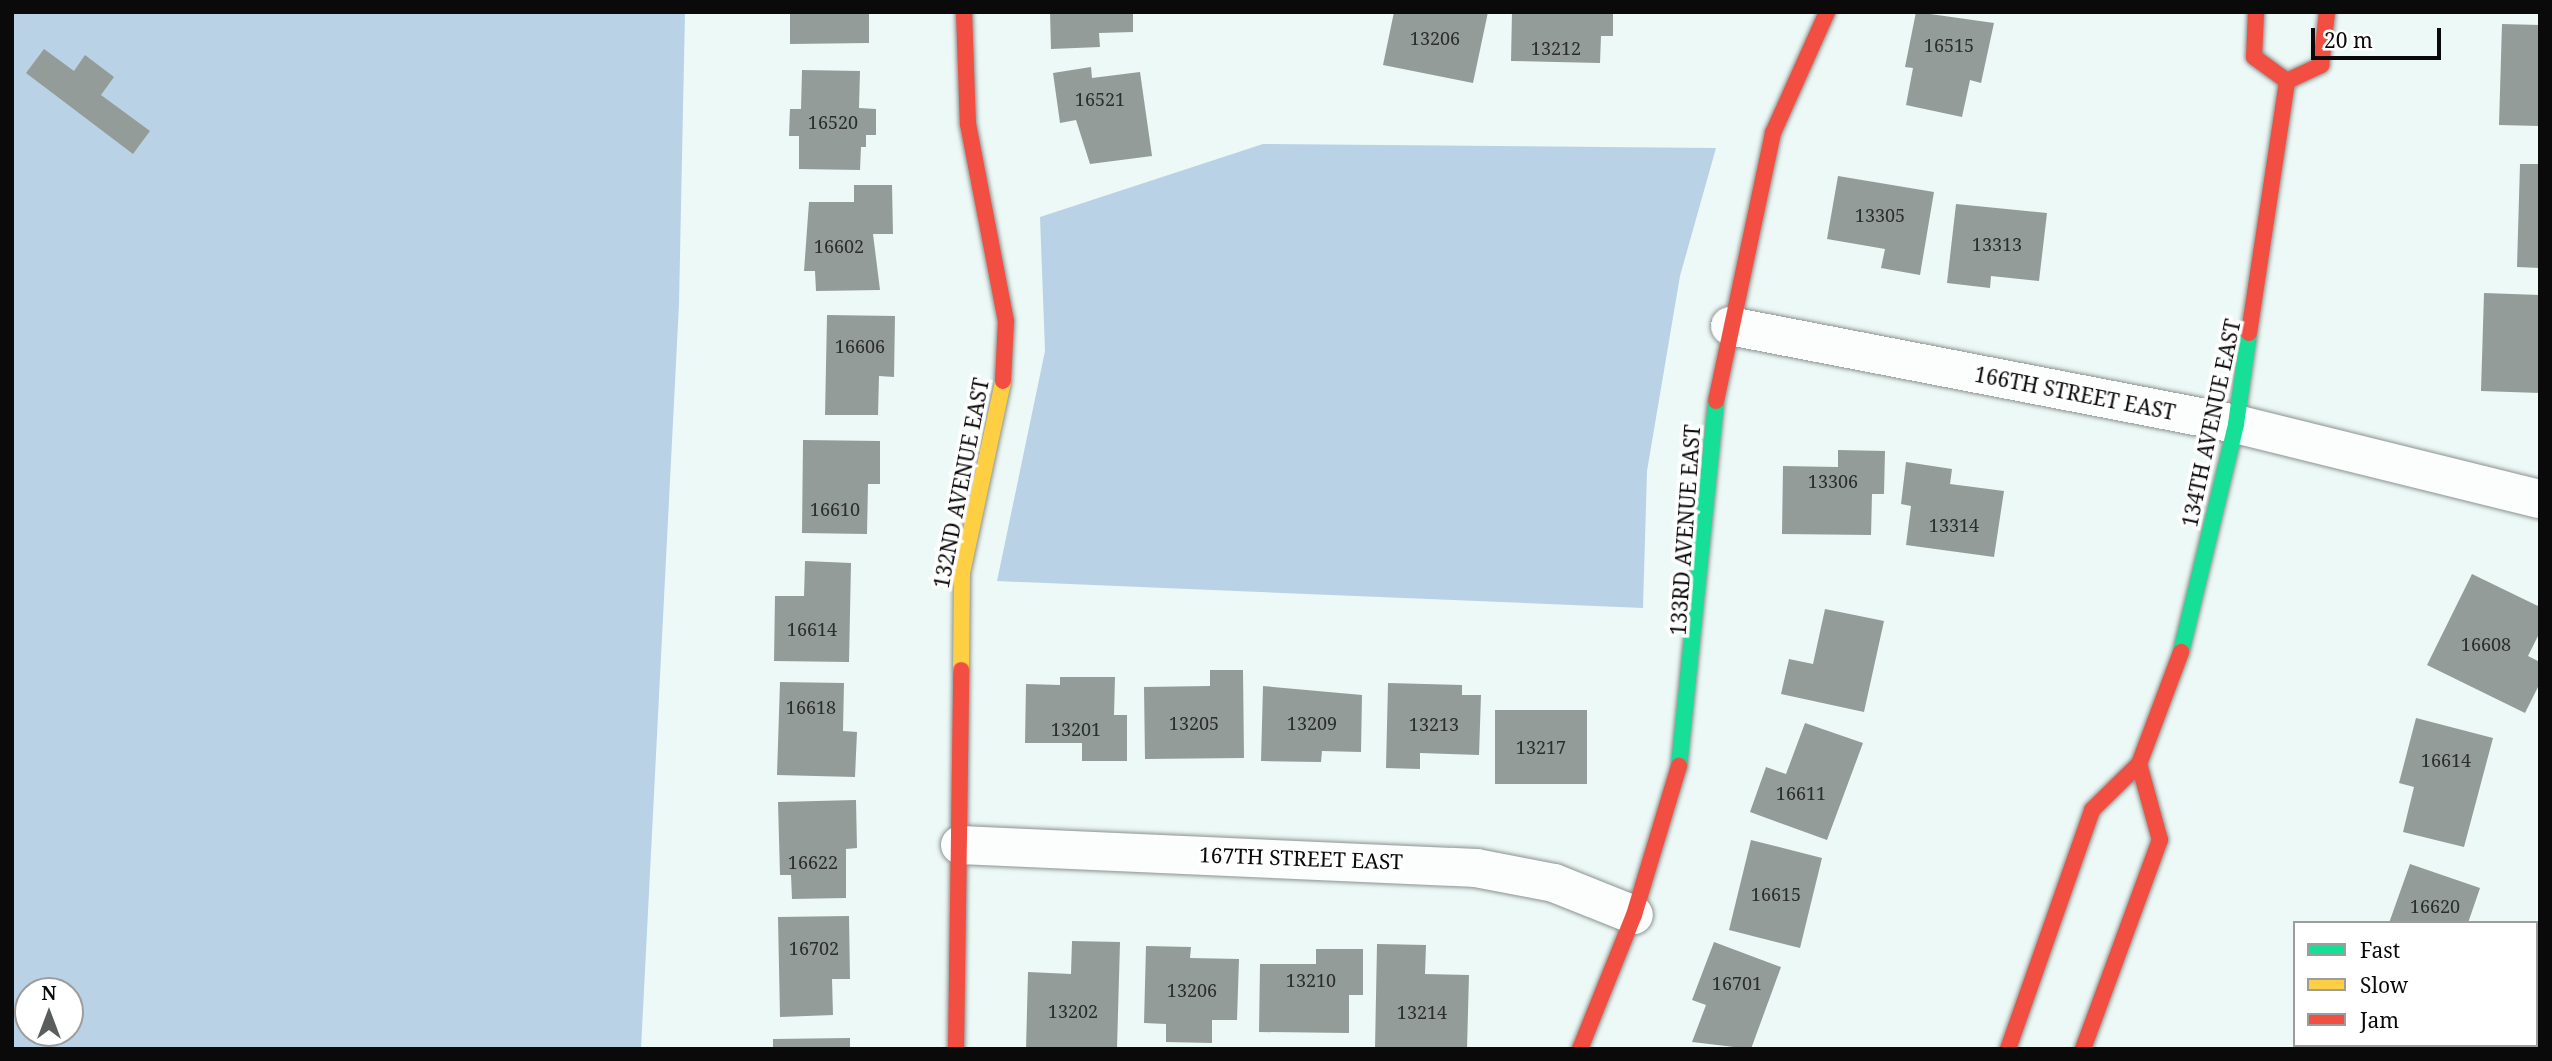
<!DOCTYPE html>
<style>
body{margin:0}
#map{position:relative;width:2552px;height:1061px;overflow:hidden;background:#edf9f6;font-family:"Noto Serif",serif}
div>[style]{position:absolute}
.forest>*{inset:0;background:#bad2e6}
.building>*{inset:0;background:#939c98}
.roads{filter:drop-shadow(0 0 2px #8c9290) drop-shadow(0 0 2px #8c9290)}
.street>*{height:38px;margin:-19px;padding:0 19px;transform-origin:19px;border-radius:19px;background:#fcfefe}
.fast>*{height:16px;margin:-8px;padding:0 8px;transform-origin:8px;border-radius:8px;background:#16e098}
.slow>*{height:16px;margin:-8px;padding:0 8px;transform-origin:8px;border-radius:8px;background:#ffcf43}
.jam>*{height:16px;margin:-8px;padding:0 8px;transform-origin:8px;border-radius:8px;background:#f24e42}
span{translate:-50% -50%;white-space:nowrap;text-align:center;line-height:1.15;-webkit-text-stroke:7px #fff;paint-order:stroke}
.number-label{font-size:18px;color:#2c2e2e}
.number-label span{-webkit-text-stroke-width:0}
.street-label{font-size:21px;color:#0a0a0a}
.frame{position:absolute;inset:0;border:14px solid #0a0a0a;pointer-events:none}
.legend{position:absolute;left:2293px;top:921px;width:245px;height:126px;box-sizing:border-box;background:#fff;border:2px solid #9d9d9d;margin:0;padding:9px 12px;list-style:none;font-size:21px;color:#0a0a0a}
.legend li{display:flex;align-items:center;gap:14px;height:35px}
.legend b{width:35px;border:2px solid #9d9d9d}
.north{position:absolute;left:14px;top:977px;width:70px;height:70px;box-sizing:border-box;background:#fff;border:2px solid #9d9d9d;border-radius:50%;rotate:0deg;font-size:19px;font-weight:700;line-height:28px;text-align:center;color:#0a0a0a}
.north::after{content:'';display:block;margin:auto;width:24px;height:32px;background:#595e5d;clip-path:polygon(50% 0,100% 100%,50% 72%,0 100%)}
.scale{position:absolute;left:2311px;top:28px;width:130px;height:32px;box-sizing:border-box;border:4px solid #0a0a0a;border-top:0;padding-left:9px;font-size:21px;line-height:24px;white-space:nowrap;color:#0a0a0a;-webkit-text-stroke:5px #fff;paint-order:stroke}
</style>
<div id="map">
<div class="forest">
<i style="clip-path:polygon(evenodd,12px 12px,685px 12px,679px 304px,641px 1049px,12px 1049px,12px 12px,28px 991px,70px 991px,70px 1033px,28px 1033px,28px 991px)"></i>
<i style="clip-path:polygon(1263px 144px,1716px 148px,1680px 276px,1647px 471px,1643px 608px,997px 581px,1045px 351px,1040px 217px)"></i>
</div>
<div class="building">
<i style="clip-path:polygon(790px 12px,869px 12px,869px 43px,790px 44px)"></i>
<i style="clip-path:polygon(1050px 12px,1133px 12px,1133px 32px,1099px 33px,1100px 47px,1051px 49px)"></i>
<i style="clip-path:polygon(1394px 12px,1488px 12px,1473px 83px,1383px 65px)"></i>
<i style="clip-path:polygon(1512px 12px,1613px 12px,1613px 36px,1601px 36px,1600px 63px,1511px 61px)"></i>
<i style="clip-path:polygon(1916px 12px,1994px 23px,1981px 83px,1970px 80px,1962px 117px,1906px 105px,1913px 68px,1905px 67px)"></i>
<i style="clip-path:polygon(2502px 24px,2540px 25px,2540px 126px,2499px 125px)"></i>
<i style="clip-path:polygon(44px 49px,74px 71px,85px 55px,114px 77px,101px 95px,150px 131px,133px 154px,26px 73px)"></i>
<i style="clip-path:polygon(1091px 67px,1092px 78px,1140px 72px,1152px 156px,1090px 164px,1076px 120px,1060px 123px,1053px 73px)"></i>
<i style="clip-path:polygon(802px 70px,860px 71px,859px 108px,876px 109px,876px 135px,866px 135px,866px 147px,861px 147px,860px 170px,799px 169px,799px 136px,789px 136px,790px 109px,801px 109px)"></i>
<i style="clip-path:polygon(2520px 164px,2540px 164px,2540px 268px,2517px 267px)"></i>
<i style="clip-path:polygon(1838px 176px,1934px 192px,1920px 275px,1881px 268px,1885px 249px,1827px 239px)"></i>
<i style="clip-path:polygon(854px 185px,892px 185px,893px 234px,873px 234px,880px 290px,816px 291px,815px 271px,804px 271px,809px 202px,854px 202px)"></i>
<i style="clip-path:polygon(1956px 204px,2047px 213px,2039px 281px,1991px 276px,1990px 288px,1947px 283px)"></i>
<i style="clip-path:polygon(2484px 293px,2540px 295px,2540px 393px,2481px 391px)"></i>
<i style="clip-path:polygon(827px 315px,895px 316px,894px 377px,879px 376px,878px 415px,825px 415px)"></i>
<i style="clip-path:polygon(803px 440px,880px 441px,880px 484px,868px 484px,867px 534px,802px 533px)"></i>
<i style="clip-path:polygon(1838px 450px,1885px 451px,1884px 494px,1872px 494px,1871px 535px,1782px 534px,1783px 466px,1838px 467px)"></i>
<i style="clip-path:polygon(1906px 462px,1952px 469px,1950px 484px,2004px 491px,1994px 557px,1906px 545px,1911px 506px,1901px 504px)"></i>
<i style="clip-path:polygon(805px 561px,851px 563px,849px 662px,774px 661px,775px 596px,804px 596px)"></i>
<i style="clip-path:polygon(2472px 574px,2540px 607px,2540px 632px,2528px 656px,2540px 662px,2540px 683px,2525px 713px,2427px 665px)"></i>
<i style="clip-path:polygon(1825px 609px,1884px 621px,1864px 712px,1781px 694px,1789px 659px,1813px 664px)"></i>
<i style="clip-path:polygon(1210px 670px,1243px 670px,1244px 758px,1145px 759px,1144px 687px,1210px 686px)"></i>
<i style="clip-path:polygon(1060px 677px,1115px 677px,1114px 715px,1127px 715px,1127px 761px,1082px 761px,1082px 743px,1025px 743px,1026px 684px,1060px 685px)"></i>
<i style="clip-path:polygon(780px 682px,844px 683px,843px 731px,857px 732px,855px 777px,777px 775px)"></i>
<i style="clip-path:polygon(1388px 683px,1462px 685px,1462px 695px,1481px 695px,1479px 755px,1420px 753px,1420px 769px,1386px 768px)"></i>
<i style="clip-path:polygon(1263px 686px,1362px 695px,1361px 752px,1322px 751px,1321px 762px,1261px 761px)"></i>
<i style="clip-path:polygon(1495px 710px,1587px 710px,1587px 784px,1495px 784px)"></i>
<i style="clip-path:polygon(2416px 718px,2493px 738px,2464px 847px,2403px 832px,2414px 787px,2399px 783px)"></i>
<i style="clip-path:polygon(1805px 723px,1863px 743px,1827px 840px,1750px 812px,1766px 767px,1786px 774px)"></i>
<i style="clip-path:polygon(856px 800px,857px 848px,846px 849px,846px 898px,792px 899px,791px 875px,780px 875px,778px 802px)"></i>
<i style="clip-path:polygon(1751px 840px,1822px 858px,1800px 948px,1729px 930px)"></i>
<i style="clip-path:polygon(2410px 864px,2480px 888px,2468px 923px,2389px 923px)"></i>
<i style="clip-path:polygon(849px 916px,850px 979px,832px 979px,833px 1015px,780px 1017px,778px 917px)"></i>
<i style="clip-path:polygon(1072px 941px,1120px 942px,1117px 1049px,1026px 1049px,1028px 972px,1071px 974px)"></i>
<i style="clip-path:polygon(1714px 942px,1781px 967px,1751px 1049px,1692px 1042px,1706px 1005px,1692px 1000px)"></i>
<i style="clip-path:polygon(1377px 944px,1426px 945px,1425px 974px,1469px 975px,1467px 1049px,1375px 1049px)"></i>
<i style="clip-path:polygon(1146px 946px,1191px 947px,1190px 958px,1239px 959px,1237px 1020px,1212px 1020px,1212px 1043px,1166px 1042px,1166px 1024px,1144px 1023px)"></i>
<i style="clip-path:polygon(1316px 949px,1363px 949px,1363px 995px,1349px 995px,1349px 1033px,1259px 1032px,1260px 964px,1316px 964px)"></i>
<i style="clip-path:polygon(850px 1038px,850px 1049px,773px 1049px,773px 1039px)"></i>
<i style="clip-path:polygon(2315px 1045px,2426px 1045px,2313px 1049px)"></i>
</div>
<div class="roads">
<div class="street">
<i style="left:1730px;top:326px;width:515px;rotate:10.96deg"></i>
<i style="left:2236px;top:424px;width:313px;rotate:13.9deg"></i>
<i style="left:960px;top:845px;width:517px;rotate:2.55deg"></i>
<i style="left:1476px;top:868px;width:79px;rotate:10.9deg"></i>
<i style="left:1554px;top:883px;width:86px;rotate:21.8deg"></i>
</div>
<div class="fast">
<i style="left:2181px;top:652px;width:235px;rotate:-76.4deg"></i>
<i style="left:2236px;top:424px;width:92px;rotate:-81.9deg"></i>
<i style="left:1679px;top:766px;width:367px;rotate:-84.2deg"></i>
</div>
<div class="slow">
<i style="left:961px;top:670px;width:97px;rotate:-89.4deg"></i>
<i style="left:962px;top:573px;width:196px;rotate:-77.9deg"></i>
</div>
<div class="jam">
<i style="left:964px;top:12px;width:112px;rotate:88deg"></i>
<i style="left:968px;top:124px;width:201px;rotate:79.1deg"></i>
<i style="left:1006px;top:321px;width:60px;rotate:92.9deg"></i>
<i style="left:2256px;top:12px;width:45px;rotate:92.5deg"></i>
<i style="left:2254px;top:57px;width:41px;rotate:36deg"></i>
<i style="left:2249px;top:333px;width:255px;rotate:-81.4deg"></i>
<i style="left:2287px;top:81px;width:38px;rotate:-25deg"></i>
<i style="left:2321px;top:65px;width:53px;rotate:-83.5deg"></i>
<i style="left:1716px;top:401px;width:274px;rotate:-78deg"></i>
<i style="left:1773px;top:133px;width:133px;rotate:-65.9deg"></i>
<i style="left:956px;top:1049px;width:379px;rotate:-89.2deg"></i>
<i style="left:1580px;top:1049px;width:144px;rotate:-68.1deg"></i>
<i style="left:1634px;top:915px;width:156px;rotate:-73.2deg"></i>
<i style="left:2008px;top:1049px;width:253px;rotate:-70.6deg"></i>
<i style="left:2092px;top:810px;width:66px;rotate:-44.4deg"></i>
<i style="left:2139px;top:764px;width:120px;rotate:-69.4deg"></i>
<i style="left:2083px;top:1049px;width:223px;rotate:-69.8deg"></i>
<i style="left:2160px;top:840px;width:79px;rotate:-105.4deg"></i>
</div>
</div>
<div class="number-label">
<span style="left:1435px;top:38px">13206</span>
<span style="left:1949px;top:45px">16515</span>
<span style="left:1556px;top:48px">13212</span>
<span style="left:1100px;top:99px">16521</span>
<span style="left:833px;top:122px">16520</span>
<span style="left:1880px;top:215px">13305</span>
<span style="left:1997px;top:244px">13313</span>
<span style="left:839px;top:246px">16602</span>
<span style="left:860px;top:346px">16606</span>
<span style="left:1833px;top:481px">13306</span>
<span style="left:835px;top:509px">16610</span>
<span style="left:1954px;top:525px">13314</span>
<span style="left:812px;top:629px">16614</span>
<span style="left:2486px;top:644px">16608</span>
<span style="left:811px;top:707px">16618</span>
<span style="left:1194px;top:723px">13205</span>
<span style="left:1312px;top:723px">13209</span>
<span style="left:1434px;top:724px">13213</span>
<span style="left:1076px;top:729px">13201</span>
<span style="left:1541px;top:747px">13217</span>
<span style="left:2446px;top:760px">16614</span>
<span style="left:1801px;top:793px">16611</span>
<span style="left:813px;top:862px">16622</span>
<span style="left:1776px;top:894px">16615</span>
<span style="left:2435px;top:906px">16620</span>
<span style="left:814px;top:948px">16702</span>
<span style="left:1311px;top:980px">13210</span>
<span style="left:1737px;top:983px">16701</span>
<span style="left:1192px;top:990px">13206</span>
<span style="left:1073px;top:1011px">13202</span>
<span style="left:1422px;top:1012px">13214</span>
</div>
<div class="street-label">
<span style="left:2075px;top:393px;rotate:11deg">166TH STREET EAST</span>
<span style="left:2211px;top:423px;rotate:-78deg">134TH AVENUE EAST</span>
<span style="left:961px;top:483px;rotate:-79deg">132ND AVENUE EAST</span>
<span style="left:1685px;top:530px;rotate:-86deg">133RD AVENUE EAST</span>
<span style="left:1301px;top:858px;rotate:2deg">167TH STREET EAST</span>
</div>
<div class="frame"></div>
<ul class="legend">
<li><b style="height:9px;background:#16e098"></b>Fast</li>
<li><b style="height:9px;background:#ffcf43"></b>Slow</li>
<li><b style="height:9px;background:#f24e42"></b>Jam</li>
</ul>
<div class="north">N</div>
<div class="scale">20 m</div>
</div>
